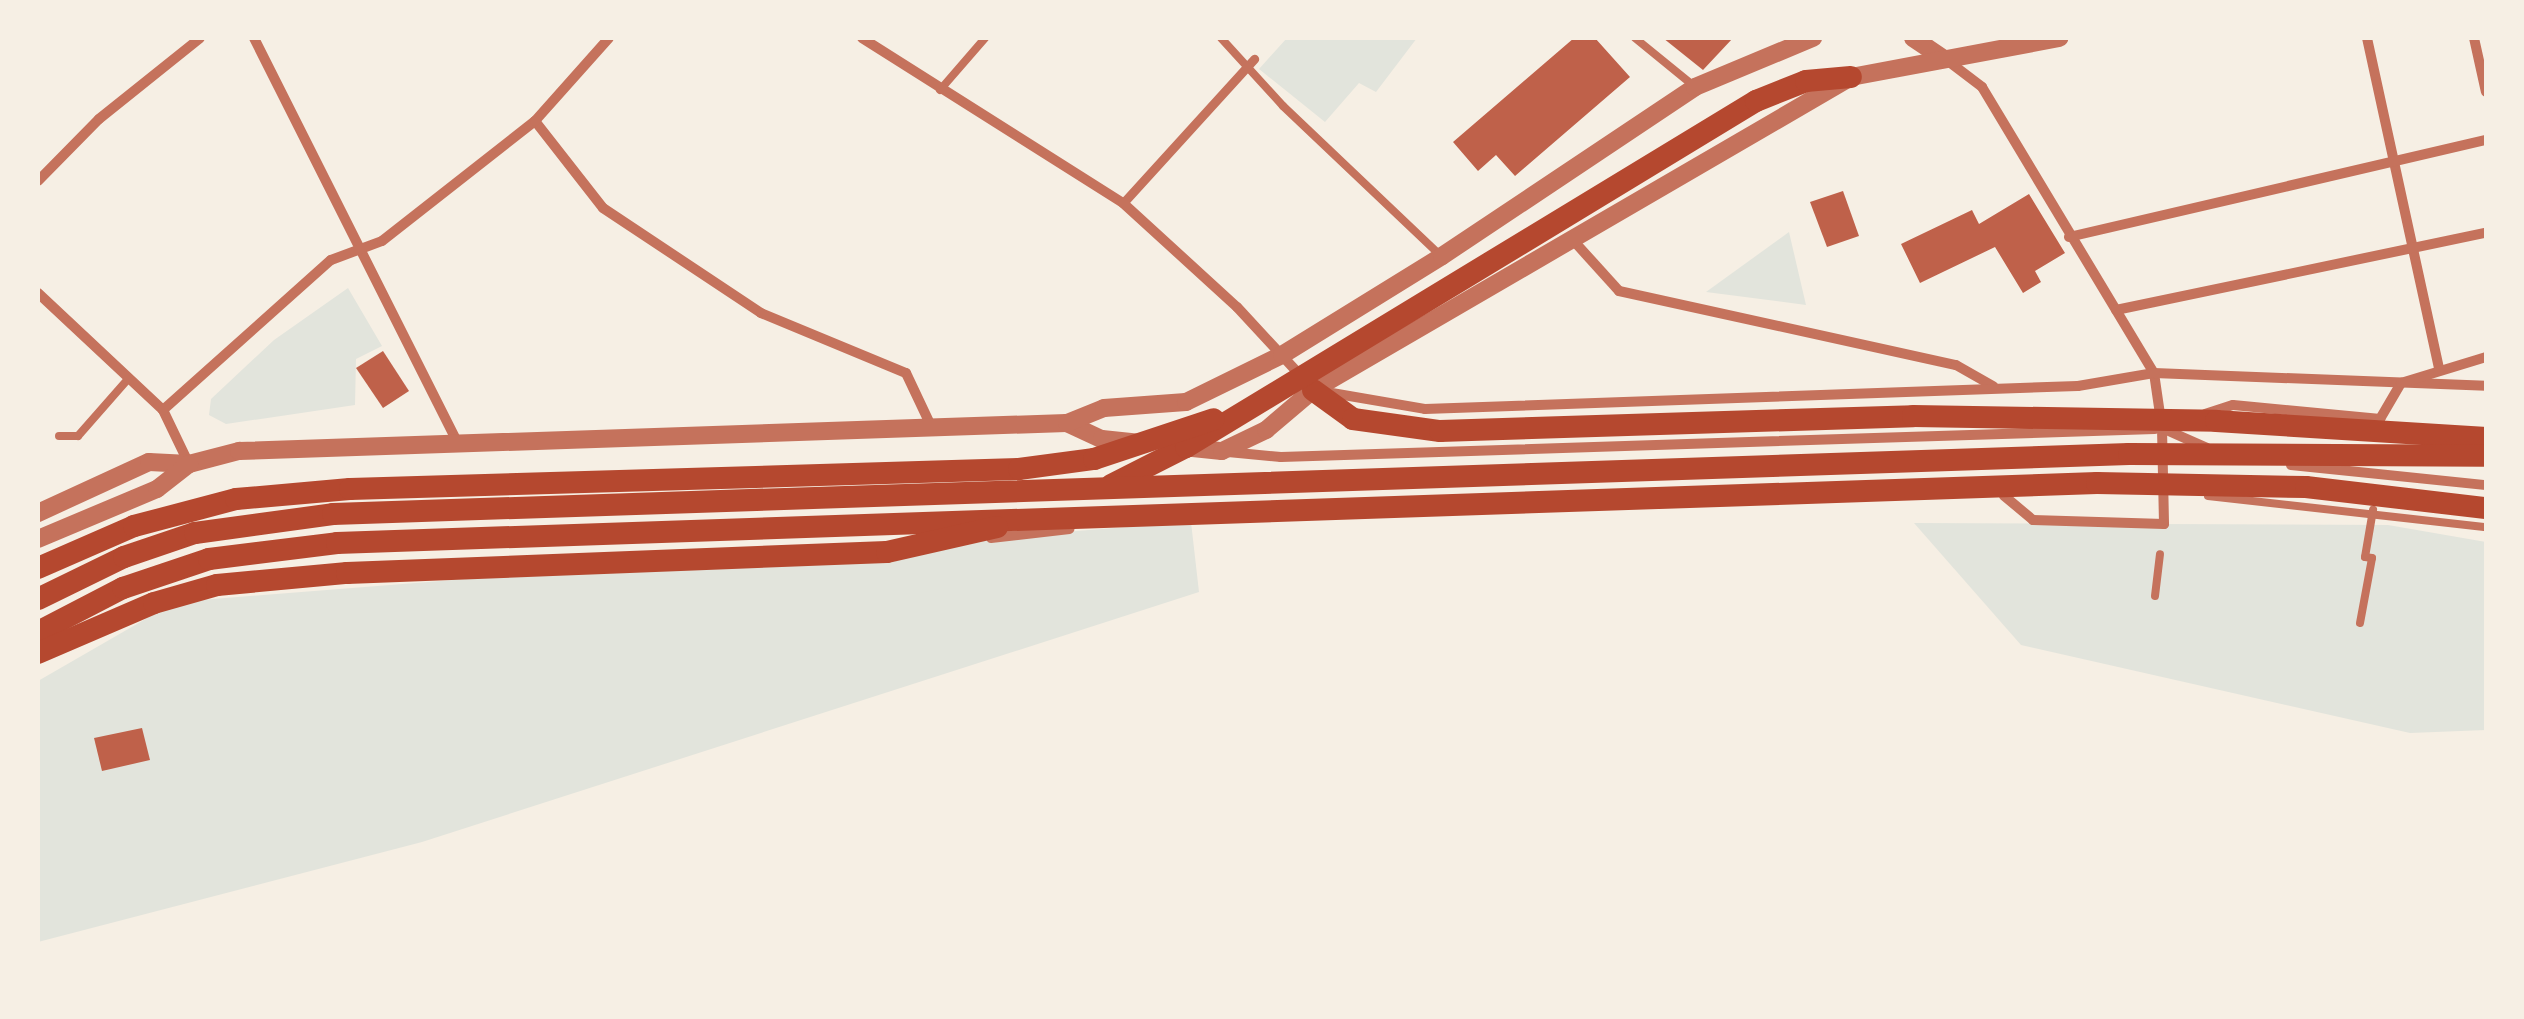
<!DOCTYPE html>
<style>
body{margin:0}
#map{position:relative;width:2524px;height:1019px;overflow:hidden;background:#f6efe4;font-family:Cabin,sans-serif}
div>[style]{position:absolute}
.green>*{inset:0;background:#e2e4dc}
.building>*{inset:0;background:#bf614a}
.service>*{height:8px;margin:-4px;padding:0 4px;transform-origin:4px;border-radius:4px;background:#c5725c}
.pedestrian>*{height:9px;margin:-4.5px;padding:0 4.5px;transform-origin:4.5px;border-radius:4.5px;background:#c5725c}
.minor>*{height:10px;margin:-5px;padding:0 5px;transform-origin:5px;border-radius:5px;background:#c5725c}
.tertiary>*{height:18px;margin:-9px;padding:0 9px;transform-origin:9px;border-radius:9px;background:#c5725c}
.trunk>*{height:22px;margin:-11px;padding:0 11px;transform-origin:11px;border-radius:11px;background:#b5482f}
span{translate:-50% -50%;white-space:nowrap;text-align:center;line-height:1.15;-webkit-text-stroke:10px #f6efe4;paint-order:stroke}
.frame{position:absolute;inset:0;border:40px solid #f6efe4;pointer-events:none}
</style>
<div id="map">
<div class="green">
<i style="clip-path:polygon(1287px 38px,1417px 38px,1376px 92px,1359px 83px,1325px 122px,1259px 69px)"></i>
<i style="clip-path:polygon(1789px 232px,1806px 305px,1706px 292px)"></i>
<i style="clip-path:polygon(348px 288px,382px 346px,356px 359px,355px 405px,226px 424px,209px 415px,211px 399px,274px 340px)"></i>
<i style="clip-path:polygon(1191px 522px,1199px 592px,422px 842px,38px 942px,38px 681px,175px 602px)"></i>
<i style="clip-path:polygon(1914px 523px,2388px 525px,2486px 542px,2486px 730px,2410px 733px,2021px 645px)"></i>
</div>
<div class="building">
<i style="clip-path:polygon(1574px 38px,1595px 38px,1630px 77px,1515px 176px,1496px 155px,1478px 171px,1453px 142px)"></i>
<i style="clip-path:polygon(1663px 38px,1733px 38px,1703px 70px)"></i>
<i style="clip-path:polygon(1843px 191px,1859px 236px,1827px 247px,1810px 202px)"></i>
<i style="clip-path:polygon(2029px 194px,2065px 253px,2035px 271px,2041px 282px,2023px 293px,1995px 247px,1920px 283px,1901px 244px,1972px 210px,1979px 224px)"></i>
<i style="clip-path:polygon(383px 351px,409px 391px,383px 408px,356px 368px)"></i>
<i style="clip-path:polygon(142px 728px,150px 760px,102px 771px,94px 738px)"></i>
</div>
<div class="service">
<i style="left:1221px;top:38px;width:92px;rotate:47.6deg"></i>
<i style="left:1283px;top:106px;width:218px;rotate:43.5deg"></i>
<i style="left:1635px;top:38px;width:77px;rotate:39.2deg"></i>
<i style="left:940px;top:90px;width:69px;rotate:-49.1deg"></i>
<i style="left:59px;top:436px;width:19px"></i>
<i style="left:78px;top:436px;width:77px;rotate:-48.7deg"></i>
<i style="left:2208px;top:496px;width:280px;rotate:6.4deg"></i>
<i style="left:2155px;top:596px;width:42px;rotate:-83.2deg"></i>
<i style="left:2360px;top:623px;width:66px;rotate:-79.5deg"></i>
<i style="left:2372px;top:558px;width:7px;rotate:-172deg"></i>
<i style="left:2365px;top:557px;width:48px;rotate:-80.3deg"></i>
</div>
<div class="pedestrian">
<i style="left:1123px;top:203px;width:195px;rotate:-47.7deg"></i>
</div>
<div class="minor">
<i style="left:254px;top:38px;width:452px;rotate:63.3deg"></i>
<i style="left:862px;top:38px;width:309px;rotate:32.3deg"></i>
<i style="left:1123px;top:203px;width:154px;rotate:42.4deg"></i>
<i style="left:1237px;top:307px;width:93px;rotate:47.2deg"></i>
<i style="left:2367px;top:38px;width:338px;rotate:77.7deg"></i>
<i style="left:2474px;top:38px;width:55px;rotate:77.5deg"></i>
<i style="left:1944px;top:58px;width:48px;rotate:37.3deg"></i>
<i style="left:1982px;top:87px;width:334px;rotate:59deg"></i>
<i style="left:2154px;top:373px;width:56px;rotate:81.7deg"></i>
<i style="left:2162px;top:428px;width:96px;rotate:88.8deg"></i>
<i style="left:2164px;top:524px;width:131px;rotate:-178.3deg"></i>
<i style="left:2033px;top:520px;width:38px;rotate:-140deg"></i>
<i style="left:535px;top:121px;width:110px;rotate:52deg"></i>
<i style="left:603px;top:208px;width:190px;rotate:33.6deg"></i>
<i style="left:761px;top:313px;width:157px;rotate:22.5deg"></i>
<i style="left:906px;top:373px;width:61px;rotate:64.7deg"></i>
<i style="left:38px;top:181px;width:87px;rotate:-45.5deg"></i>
<i style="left:99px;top:119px;width:129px;rotate:-38.7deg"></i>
<i style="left:2069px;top:237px;width:428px;rotate:-13.1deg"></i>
<i style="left:1572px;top:239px;width:70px;rotate:47.9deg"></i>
<i style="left:1619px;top:291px;width:345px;rotate:12.4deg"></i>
<i style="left:1956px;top:365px;width:43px;rotate:29.6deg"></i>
<i style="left:38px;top:293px;width:171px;rotate:43.1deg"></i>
<i style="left:163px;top:410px;width:60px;rotate:64.3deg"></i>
<i style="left:2116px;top:310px;width:378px;rotate:-11.8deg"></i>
<i style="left:1326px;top:392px;width:100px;rotate:9.7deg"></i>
<i style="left:1425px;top:409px;width:653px;rotate:-2.02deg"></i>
<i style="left:2078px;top:386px;width:77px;rotate:-9.7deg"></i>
<i style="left:2154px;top:373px;width:332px;rotate:2.2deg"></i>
<i style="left:163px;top:410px;width:225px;rotate:-41.8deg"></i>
<i style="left:331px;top:260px;width:54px;rotate:-20.4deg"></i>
<i style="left:382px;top:241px;width:194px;rotate:-38.1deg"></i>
<i style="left:535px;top:121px;width:111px;rotate:-48.3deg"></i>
<i style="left:2205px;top:414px;width:29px;rotate:-18deg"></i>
<i style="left:2233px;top:405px;width:148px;rotate:5.4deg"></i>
<i style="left:2380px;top:419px;width:42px;rotate:-59.7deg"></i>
<i style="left:2401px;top:383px;width:89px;rotate:-17deg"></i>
<i style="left:2162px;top:428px;width:49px;rotate:24deg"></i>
<i style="left:1228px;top:452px;width:53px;rotate:5.4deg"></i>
<i style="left:1281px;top:457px;width:874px;rotate:-1.83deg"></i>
<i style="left:2291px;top:465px;width:196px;rotate:5.9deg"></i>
<i style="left:991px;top:538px;width:79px;rotate:-6.6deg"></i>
</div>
<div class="tertiary">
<i style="left:1913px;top:38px;width:36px;rotate:34deg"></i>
<i style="left:1067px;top:423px;width:38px;rotate:25deg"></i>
<i style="left:1102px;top:439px;width:36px;rotate:6deg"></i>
<i style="left:1183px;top:447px;width:39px;rotate:6deg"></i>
<i style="left:1222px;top:451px;width:49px;rotate:-25.5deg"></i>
<i style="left:1266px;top:430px;width:62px;rotate:-40.4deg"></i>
<i style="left:1313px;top:390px;width:622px;rotate:-30.19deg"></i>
<i style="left:1851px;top:77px;width:212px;rotate:-10.6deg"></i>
<i style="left:38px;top:513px;width:122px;rotate:-24.7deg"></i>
<i style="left:149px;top:462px;width:40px;rotate:2.9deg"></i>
<i style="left:189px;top:464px;width:52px;rotate:-14.6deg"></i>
<i style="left:239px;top:451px;width:828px;rotate:-1.94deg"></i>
<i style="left:1067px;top:423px;width:40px;rotate:-22deg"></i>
<i style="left:1104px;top:408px;width:82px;rotate:-4.2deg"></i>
<i style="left:1186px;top:402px;width:107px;rotate:-26.1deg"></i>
<i style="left:1282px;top:355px;width:188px;rotate:-31.7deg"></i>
<i style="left:1442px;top:256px;width:304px;rotate:-33.7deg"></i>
<i style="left:1695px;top:87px;width:128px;rotate:-22.6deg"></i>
<i style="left:38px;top:539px;width:129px;rotate:-22.8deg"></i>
<i style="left:157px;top:489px;width:41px;rotate:-38deg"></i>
</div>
<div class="trunk">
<i style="left:1313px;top:390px;width:49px;rotate:35.9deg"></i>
<i style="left:1353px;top:419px;width:88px;rotate:7.9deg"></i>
<i style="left:1440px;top:431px;width:473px;rotate:-1.8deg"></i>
<i style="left:1913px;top:416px;width:303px;rotate:0.9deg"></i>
<i style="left:2216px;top:421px;width:271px;rotate:3.6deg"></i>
<i style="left:1111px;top:485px;width:84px;rotate:-26.9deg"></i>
<i style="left:1186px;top:447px;width:667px;rotate:-31.26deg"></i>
<i style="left:1756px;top:101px;width:54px;rotate:-21.8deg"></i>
<i style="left:1806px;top:81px;width:45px;rotate:-5.1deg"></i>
<i style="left:38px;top:568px;width:105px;rotate:-23.6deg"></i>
<i style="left:134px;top:526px;width:106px;rotate:-14.8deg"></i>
<i style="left:236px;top:499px;width:114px;rotate:-5deg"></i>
<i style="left:350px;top:489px;width:669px;rotate:-1.71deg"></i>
<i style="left:1019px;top:469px;width:76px;rotate:-7.6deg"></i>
<i style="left:1094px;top:459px;width:126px;rotate:-18.4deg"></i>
<i style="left:38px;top:599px;width:96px;rotate:-26deg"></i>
<i style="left:124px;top:557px;width:75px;rotate:-18.7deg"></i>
<i style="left:195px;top:533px;width:139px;rotate:-7.8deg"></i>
<i style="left:333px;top:514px;width:1797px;rotate:-1.91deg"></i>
<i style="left:2129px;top:454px;width:357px;rotate:0.3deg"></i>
<i style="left:38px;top:632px;width:96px;rotate:-27.4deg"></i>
<i style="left:123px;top:588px;width:91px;rotate:-18.6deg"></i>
<i style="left:209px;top:559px;width:129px;rotate:-7.1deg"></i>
<i style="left:337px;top:543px;width:1761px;rotate:-1.95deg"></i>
<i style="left:2097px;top:483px;width:209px;rotate:1.1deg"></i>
<i style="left:2306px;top:487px;width:181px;rotate:6.7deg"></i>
<i style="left:38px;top:653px;width:126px;rotate:-23.3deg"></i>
<i style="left:154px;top:603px;width:66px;rotate:-15.9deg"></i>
<i style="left:217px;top:585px;width:131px;rotate:-5.3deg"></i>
<i style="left:347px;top:573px;width:540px;rotate:-2.23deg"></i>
<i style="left:887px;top:552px;width:113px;rotate:-12.8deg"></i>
</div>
<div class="frame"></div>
</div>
